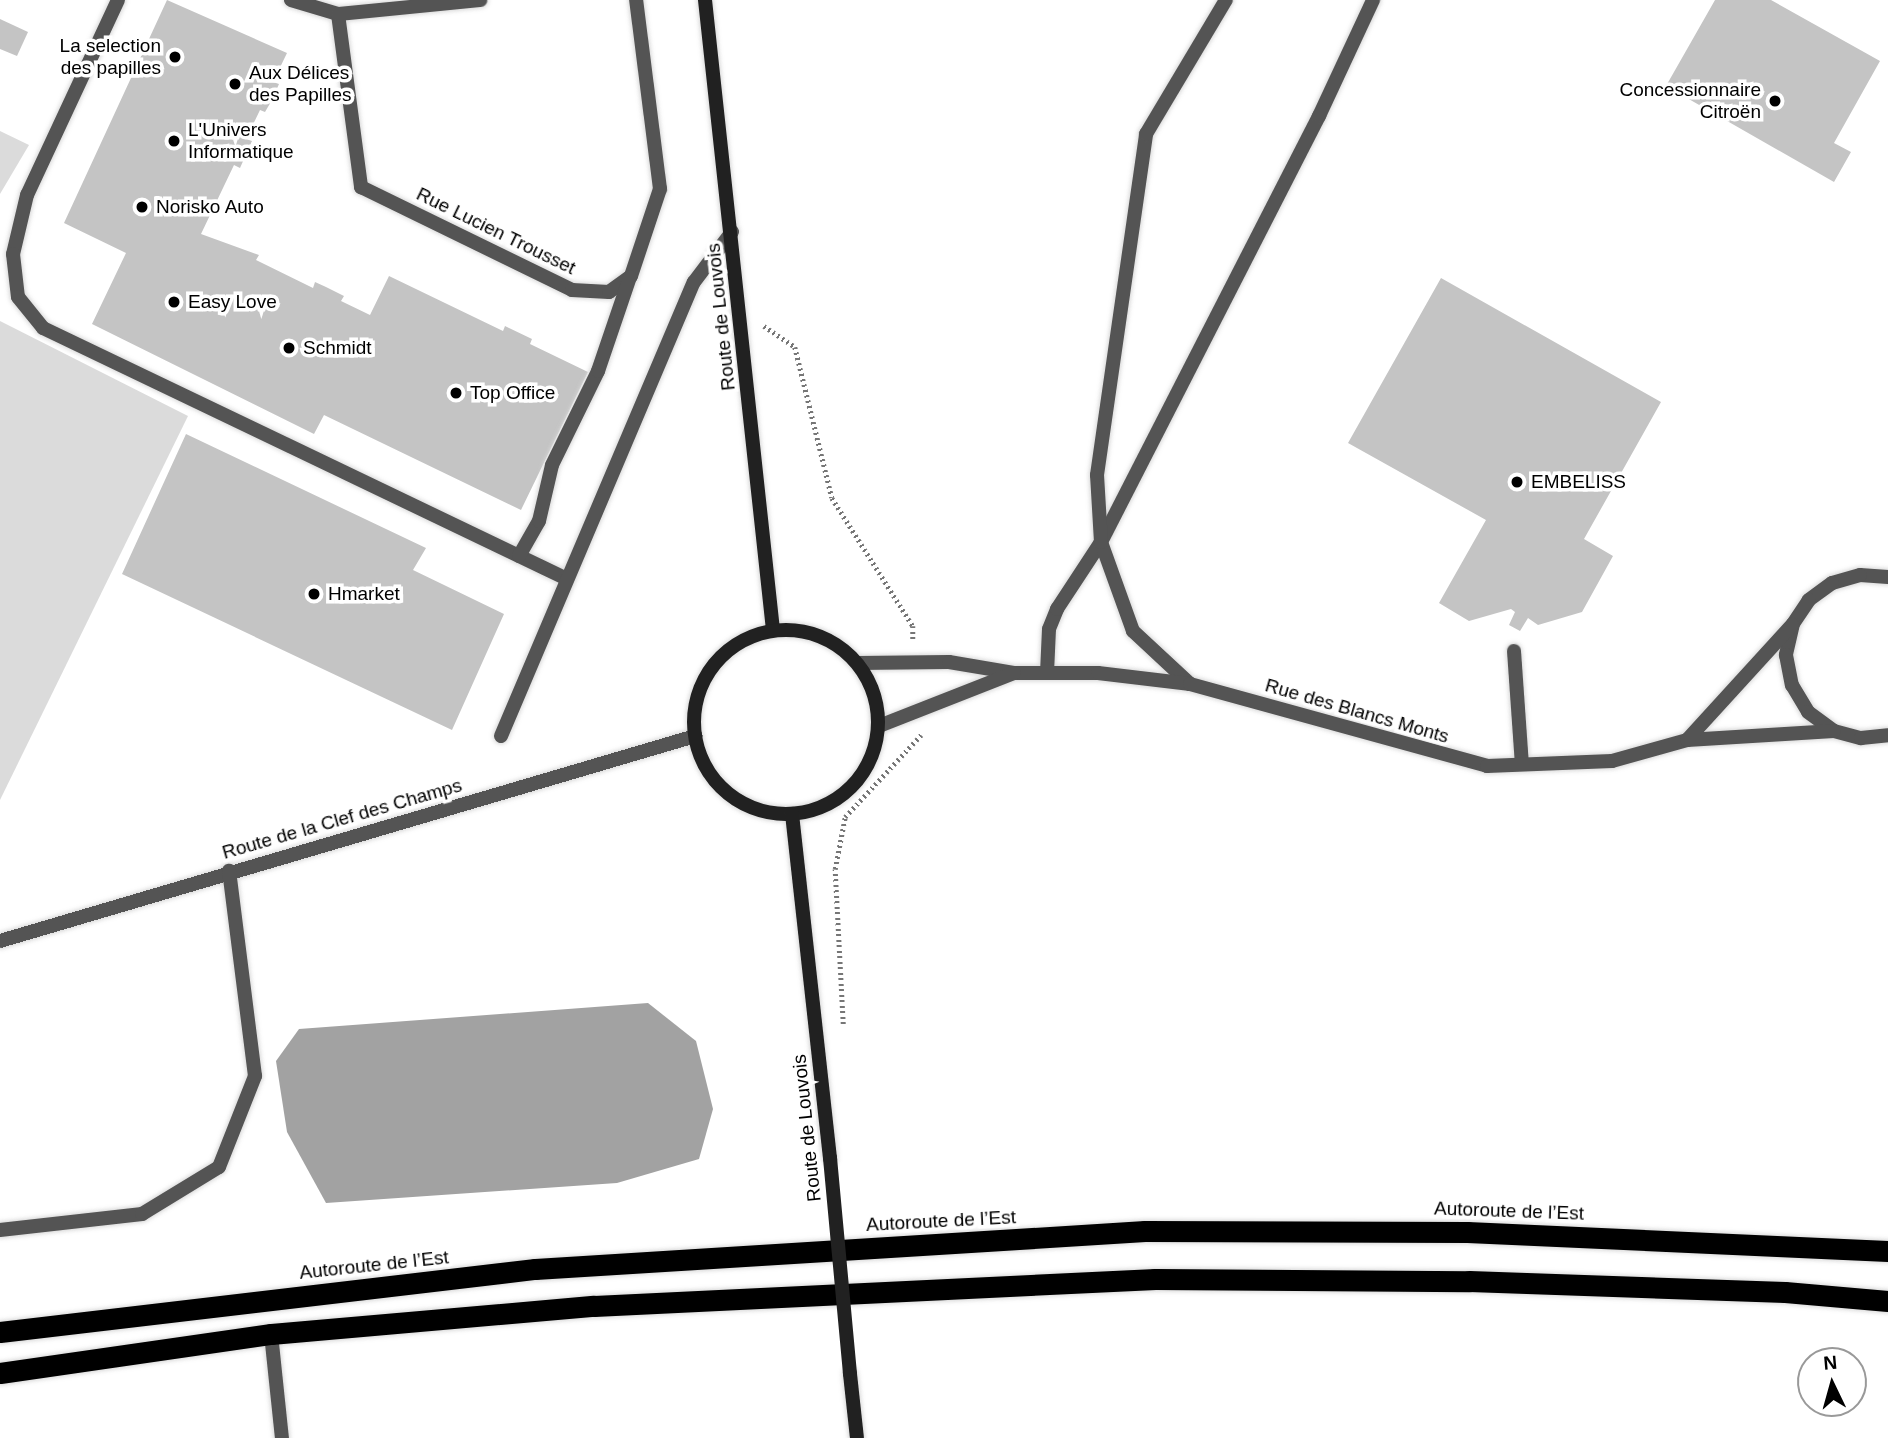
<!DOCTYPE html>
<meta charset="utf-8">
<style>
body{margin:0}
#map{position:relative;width:1888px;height:1438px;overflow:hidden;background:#fff;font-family:Helvetica,sans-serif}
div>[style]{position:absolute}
.green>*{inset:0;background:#dbdbdb}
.water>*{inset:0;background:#a2a2a2}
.building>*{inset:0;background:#c4c4c4}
.path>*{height:4.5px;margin-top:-2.25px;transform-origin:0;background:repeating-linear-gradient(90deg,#767676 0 2px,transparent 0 5.5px)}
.roads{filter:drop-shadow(0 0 2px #dbdbdb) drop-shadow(0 0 2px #dbdbdb)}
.lane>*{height:14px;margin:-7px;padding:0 7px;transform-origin:7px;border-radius:7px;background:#545454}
.street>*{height:14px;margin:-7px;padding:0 7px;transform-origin:7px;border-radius:7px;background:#545454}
.secondary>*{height:14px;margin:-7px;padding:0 7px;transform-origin:7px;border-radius:7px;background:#212121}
.secondary>.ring{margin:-7px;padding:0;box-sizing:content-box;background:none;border:14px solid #212121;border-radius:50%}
.highway>*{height:21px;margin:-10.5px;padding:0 10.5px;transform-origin:10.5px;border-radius:10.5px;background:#000}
.secondary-bridge>*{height:14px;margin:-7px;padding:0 7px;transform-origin:7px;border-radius:7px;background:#212121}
.dots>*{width:19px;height:19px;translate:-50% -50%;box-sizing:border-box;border:4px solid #fff;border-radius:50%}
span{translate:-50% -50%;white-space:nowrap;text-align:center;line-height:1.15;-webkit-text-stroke:7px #fff;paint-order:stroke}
.poi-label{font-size:19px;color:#000}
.right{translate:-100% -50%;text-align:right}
.left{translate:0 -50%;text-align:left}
.street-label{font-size:19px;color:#000}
.north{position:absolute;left:1797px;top:1347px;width:70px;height:70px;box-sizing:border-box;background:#fff;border:2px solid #999;border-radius:50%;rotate:355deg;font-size:19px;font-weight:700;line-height:28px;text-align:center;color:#000}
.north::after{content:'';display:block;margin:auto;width:24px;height:32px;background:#000;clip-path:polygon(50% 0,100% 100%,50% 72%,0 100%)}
</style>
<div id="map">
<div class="green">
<i style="clip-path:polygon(0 131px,29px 145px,0 194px)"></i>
<i style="clip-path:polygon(0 321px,188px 416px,0 800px)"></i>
</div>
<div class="water">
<i style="clip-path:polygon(648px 1003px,696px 1041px,713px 1109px,699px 1159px,617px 1183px,326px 1203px,287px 1132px,276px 1061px,299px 1029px)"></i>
</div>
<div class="building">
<i style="clip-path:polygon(167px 0,287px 53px,273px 82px,279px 84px,272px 100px,265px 112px,260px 110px,246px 139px,252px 141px,240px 168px,234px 165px,201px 234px,259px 255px,256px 260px,313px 288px,315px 282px,326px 287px,344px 296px,341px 301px,370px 315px,389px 276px,503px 331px,505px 326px,532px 339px,530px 344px,588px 372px,521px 510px,324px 415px,314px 434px,92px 324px,126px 253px,64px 223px)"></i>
<i style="clip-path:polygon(1715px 0,1771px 0,1880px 61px,1834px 143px,1851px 152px,1834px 182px,1666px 86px)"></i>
<i style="clip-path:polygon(0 19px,28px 32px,17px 56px,0 49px)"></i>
<i style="clip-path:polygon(1441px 278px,1661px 402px,1584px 539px,1613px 556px,1582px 612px,1538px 625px,1528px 618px,1520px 631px,1509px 625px,1515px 612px,1511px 609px,1469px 621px,1439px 603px,1486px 520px,1348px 443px)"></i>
<i style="clip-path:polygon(186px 434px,426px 548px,413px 570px,504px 614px,452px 730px,122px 574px)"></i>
</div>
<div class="path">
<i style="left:764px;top:326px;width:37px;rotate:34deg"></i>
<i style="left:795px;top:347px;width:155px;rotate:76.2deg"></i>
<i style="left:832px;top:498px;width:151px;rotate:57.7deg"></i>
<i style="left:913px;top:626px;width:14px;rotate:90deg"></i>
<i style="left:843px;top:1024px;width:155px;rotate:-93deg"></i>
<i style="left:835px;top:869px;width:53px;rotate:-79.1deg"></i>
<i style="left:845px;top:817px;width:112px;rotate:-47.2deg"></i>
</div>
<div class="roads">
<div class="lane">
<i style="left:118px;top:0;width:215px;rotate:115deg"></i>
<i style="left:27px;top:195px;width:61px;rotate:103.3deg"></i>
<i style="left:13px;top:254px;width:43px;rotate:83.4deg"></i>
<i style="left:18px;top:297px;width:40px;rotate:51deg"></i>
<i style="left:43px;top:328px;width:581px;rotate:25.59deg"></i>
<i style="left:338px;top:14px;width:175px;rotate:82.4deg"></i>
<i style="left:361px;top:187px;width:235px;rotate:26deg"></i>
<i style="left:572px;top:290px;width:37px;rotate:3deg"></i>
<i style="left:609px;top:292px;width:27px;rotate:-36deg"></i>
<i style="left:631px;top:276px;width:92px;rotate:-71.6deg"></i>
<i style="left:660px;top:189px;width:191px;rotate:-97.2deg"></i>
<i style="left:519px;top:556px;width:40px;rotate:-60.3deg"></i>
<i style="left:539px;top:521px;width:57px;rotate:-76.9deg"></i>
<i style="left:552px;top:465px;width:105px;rotate:-63.9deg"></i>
<i style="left:598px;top:371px;width:99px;rotate:-71.2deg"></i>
<i style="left:1514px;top:651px;width:113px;rotate:86deg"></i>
<i style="left:1047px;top:673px;width:44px;rotate:-87.4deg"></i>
<i style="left:1049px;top:629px;width:22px;rotate:-68deg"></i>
<i style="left:1057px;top:609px;width:80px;rotate:-56.7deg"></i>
<i style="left:1101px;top:542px;width:479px;rotate:-62.9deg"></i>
<i style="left:1319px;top:116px;width:128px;rotate:-65deg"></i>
<i style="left:1190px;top:684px;width:78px;rotate:-137.1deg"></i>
<i style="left:1133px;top:631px;width:95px;rotate:-109.8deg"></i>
<i style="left:1101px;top:542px;width:67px;rotate:-93.4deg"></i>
<i style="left:1097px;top:475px;width:345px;rotate:-81.8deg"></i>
<i style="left:1146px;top:134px;width:156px;rotate:-59.2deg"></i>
<i style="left:271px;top:1334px;width:105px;rotate:84deg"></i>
</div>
<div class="street">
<i style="left:291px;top:0;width:49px;rotate:16.6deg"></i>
<i style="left:338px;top:14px;width:143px;rotate:-5.6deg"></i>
<i style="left:1888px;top:577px;width:28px;rotate:-176deg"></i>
<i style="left:1860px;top:575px;width:29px;rotate:164deg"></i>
<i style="left:1832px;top:583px;width:29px;rotate:144deg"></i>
<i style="left:1809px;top:600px;width:29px;rotate:124deg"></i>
<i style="left:1793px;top:624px;width:32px;rotate:103deg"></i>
<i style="left:1786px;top:655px;width:31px;rotate:79deg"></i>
<i style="left:1792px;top:685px;width:31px;rotate:59deg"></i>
<i style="left:1808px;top:712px;width:32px;rotate:36deg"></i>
<i style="left:1834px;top:731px;width:28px;rotate:15deg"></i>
<i style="left:1861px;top:738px;width:27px;rotate:-6deg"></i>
<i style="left:858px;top:663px;width:91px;rotate:-0.6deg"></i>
<i style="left:949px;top:662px;width:67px;rotate:9.5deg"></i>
<i style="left:1015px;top:673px;width:83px"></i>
<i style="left:1098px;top:673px;width:93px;rotate:6.8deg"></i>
<i style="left:1190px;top:684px;width:308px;rotate:15.4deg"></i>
<i style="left:1487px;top:766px;width:125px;rotate:-2.3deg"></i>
<i style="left:1612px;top:761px;width:78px;rotate:-15.6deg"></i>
<i style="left:1687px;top:740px;width:147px;rotate:-3.5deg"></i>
<i style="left:879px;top:726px;width:145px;rotate:-21.4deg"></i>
<i style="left:501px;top:736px;width:493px;rotate:-67deg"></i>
<i style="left:694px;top:282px;width:63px;rotate:-52.8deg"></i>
<i style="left:1687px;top:740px;width:156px;rotate:-47.6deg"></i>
<i style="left:0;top:941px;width:725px;rotate:-16.43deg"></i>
<i style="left:0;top:1230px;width:143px;rotate:-6.4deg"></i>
<i style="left:142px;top:1214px;width:90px;rotate:-31.4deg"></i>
<i style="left:219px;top:1167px;width:98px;rotate:-68.4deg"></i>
<i style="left:255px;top:1076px;width:207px;rotate:-97.2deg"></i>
</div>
<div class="secondary">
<i style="left:705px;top:0;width:634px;rotate:83.84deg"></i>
<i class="ring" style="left:694px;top:630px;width:170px;height:170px"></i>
<i style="left:792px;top:814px;width:346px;rotate:83.7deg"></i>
<i style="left:850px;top:1374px;width:64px;rotate:83.8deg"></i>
</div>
<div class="highway">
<i style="left:0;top:1332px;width:539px;rotate:-6.72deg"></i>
<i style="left:535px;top:1269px;width:611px;rotate:-3.56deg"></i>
<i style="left:1145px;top:1231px;width:322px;rotate:0.2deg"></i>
<i style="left:1467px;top:1232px;width:421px;rotate:2.6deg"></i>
<i style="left:0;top:1373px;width:274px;rotate:-8.2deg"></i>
<i style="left:271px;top:1334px;width:324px;rotate:-5deg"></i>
<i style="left:594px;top:1306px;width:562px;rotate:-2.76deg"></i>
<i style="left:1155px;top:1279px;width:314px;rotate:0.4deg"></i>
<i style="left:1469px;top:1281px;width:316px;rotate:2deg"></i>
<i style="left:1785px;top:1292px;width:103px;rotate:5deg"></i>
</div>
</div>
<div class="secondary-bridge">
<i style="left:830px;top:1158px;width:217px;rotate:84.7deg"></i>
</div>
<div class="dots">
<i style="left:175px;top:57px;background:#000"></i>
<i style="left:235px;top:84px;background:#000"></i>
<i style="left:1775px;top:101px;background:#000"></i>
<i style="left:174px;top:141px;background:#000"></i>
<i style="left:142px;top:207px;background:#000"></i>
<i style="left:174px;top:302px;background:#000"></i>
<i style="left:289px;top:348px;background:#000"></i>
<i style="left:456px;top:393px;background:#000"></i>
<i style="left:1517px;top:482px;background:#000"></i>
<i style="left:314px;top:594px;background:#000"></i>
</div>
<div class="poi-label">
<span class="right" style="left:161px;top:57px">La selection<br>des papilles</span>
<span class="left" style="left:249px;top:84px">Aux Délices<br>des Papilles</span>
<span class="right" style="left:1761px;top:101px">Concessionnaire<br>Citroën</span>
<span class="left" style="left:188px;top:141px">L'Univers<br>Informatique</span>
<span class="left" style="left:156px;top:207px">Norisko Auto</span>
<span class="left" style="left:188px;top:302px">Easy Love</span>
<span class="left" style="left:303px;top:348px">Schmidt</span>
<span class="left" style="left:470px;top:393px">Top Office</span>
<span class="left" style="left:1531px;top:482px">EMBELISS</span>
<span class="left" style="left:328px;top:594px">Hmarket</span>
</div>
<div class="street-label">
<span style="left:496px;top:231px;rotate:26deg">Rue Lucien Trousset</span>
<span style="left:721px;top:317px;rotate:-96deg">Route de Louvois</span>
<span style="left:1357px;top:711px;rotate:16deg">Rue des Blancs Monts</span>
<span style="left:342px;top:819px;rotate:-16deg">Route de la Clef des Champs</span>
<span style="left:807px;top:1128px;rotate:-96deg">Route de Louvois</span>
<span style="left:1509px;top:1211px;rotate:2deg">Autoroute de l’Est</span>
<span style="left:941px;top:1221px;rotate:-3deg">Autoroute de l’Est</span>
<span style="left:374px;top:1265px;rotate:-6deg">Autoroute de l’Est</span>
</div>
<div class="north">N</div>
</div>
